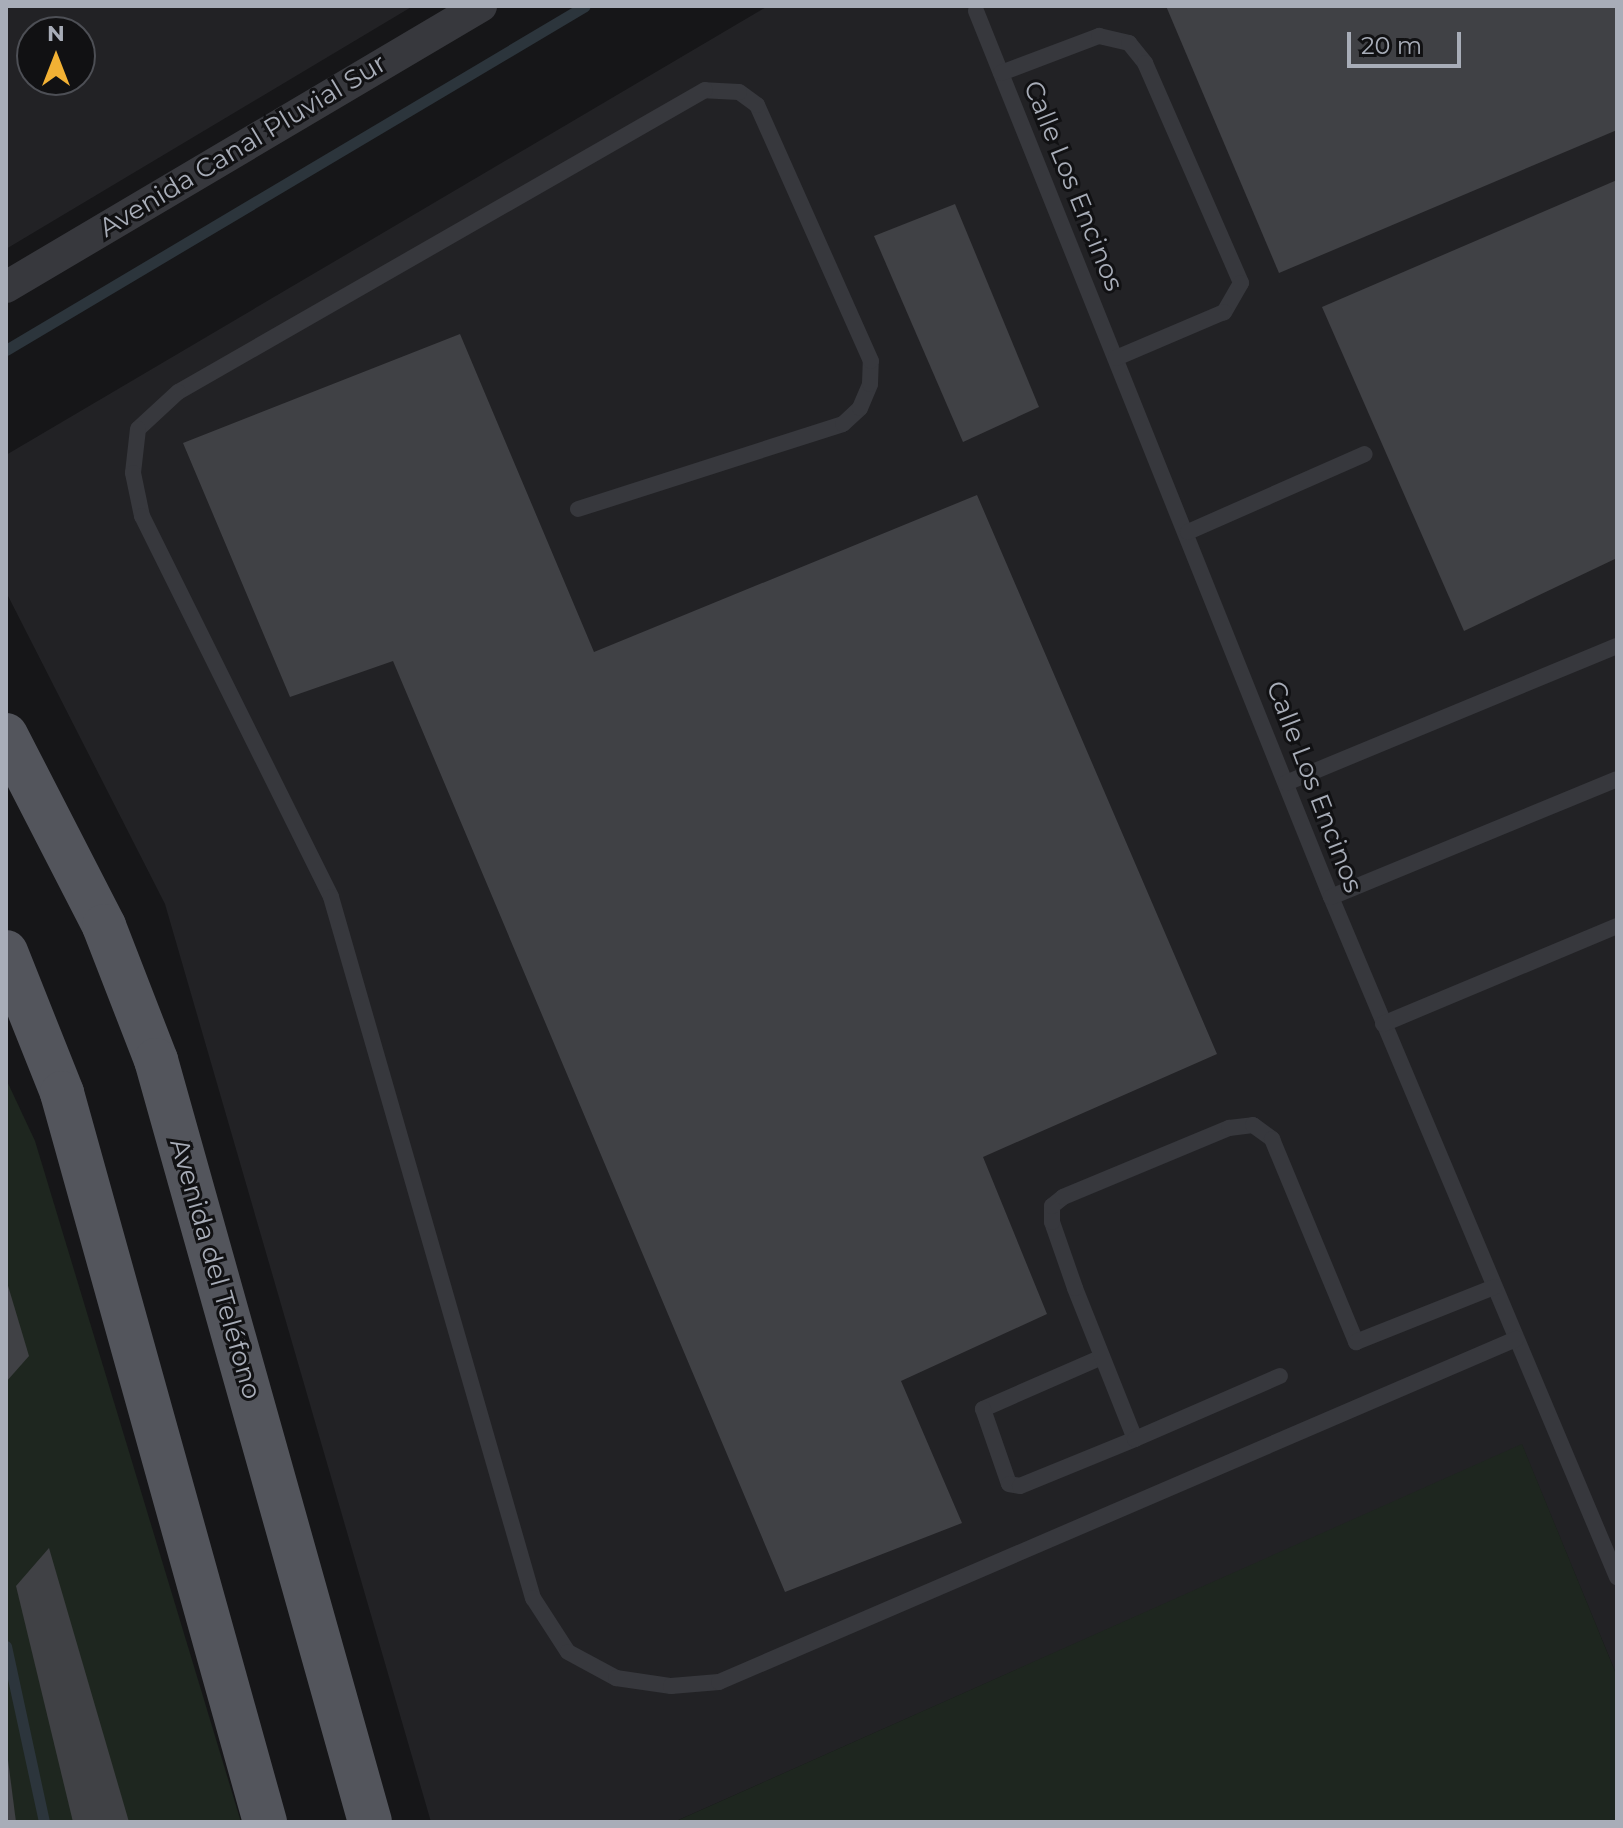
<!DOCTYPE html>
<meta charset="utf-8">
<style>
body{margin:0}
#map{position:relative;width:1623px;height:1828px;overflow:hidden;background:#161618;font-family:Montserrat,sans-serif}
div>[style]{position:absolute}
.built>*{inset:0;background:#222225}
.green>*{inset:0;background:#1e261f}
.stream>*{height:11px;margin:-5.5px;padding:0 5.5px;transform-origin:5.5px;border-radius:5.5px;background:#2c353c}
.building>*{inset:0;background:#404145}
.lane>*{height:16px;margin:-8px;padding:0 8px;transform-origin:8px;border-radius:8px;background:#37383d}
.street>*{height:32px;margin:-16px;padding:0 16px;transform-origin:16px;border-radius:16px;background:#37383d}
.primary>*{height:44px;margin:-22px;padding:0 22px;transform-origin:22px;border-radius:22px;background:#53555c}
span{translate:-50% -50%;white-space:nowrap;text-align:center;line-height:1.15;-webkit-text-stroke:6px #111113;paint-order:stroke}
.street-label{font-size:26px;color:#a8adb8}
.frame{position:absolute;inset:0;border:8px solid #a8adb8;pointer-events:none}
.north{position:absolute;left:16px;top:16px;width:80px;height:80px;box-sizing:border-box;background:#111113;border:2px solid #4d4f55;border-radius:50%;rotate:0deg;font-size:22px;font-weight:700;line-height:32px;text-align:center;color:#a8adb8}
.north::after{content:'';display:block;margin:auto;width:28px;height:36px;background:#f2b134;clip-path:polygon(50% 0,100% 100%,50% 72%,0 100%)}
.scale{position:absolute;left:1347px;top:32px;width:114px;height:36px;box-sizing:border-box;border:4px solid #a8adb8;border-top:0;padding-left:10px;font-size:24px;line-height:28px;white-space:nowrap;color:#a8adb8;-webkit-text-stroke:6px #111113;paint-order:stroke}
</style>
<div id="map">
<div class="built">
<i style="clip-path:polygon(evenodd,6px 6px,413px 6px,6px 249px,6px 6px,32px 32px,80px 32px,80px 80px,32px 80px,32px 32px)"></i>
<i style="clip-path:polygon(768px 6px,1617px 6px,1617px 1676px,1522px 1445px,674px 1822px,431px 1822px,165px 904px,6px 592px,6px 455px)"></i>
</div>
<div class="green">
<i style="clip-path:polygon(6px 1079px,35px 1141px,241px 1822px,6px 1822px)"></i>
<i style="clip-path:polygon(1522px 1444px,1617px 1676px,1617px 1822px,674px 1822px)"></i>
</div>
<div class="stream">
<i style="left:6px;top:350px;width:673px;rotate:-30.72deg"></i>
<i style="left:6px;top:1646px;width:180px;rotate:77.8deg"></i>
</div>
<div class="building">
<i style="clip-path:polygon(1166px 6px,1617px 6px,1617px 130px,1279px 273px)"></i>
<i style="clip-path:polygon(1617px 180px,1617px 558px,1464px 631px,1322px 307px)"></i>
<i style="clip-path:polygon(955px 204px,1039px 407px,963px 442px,874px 236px)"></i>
<i style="clip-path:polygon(460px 334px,594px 652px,977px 495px,1217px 1054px,983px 1157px,1047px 1314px,901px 1381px,962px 1523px,785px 1592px,393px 661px,290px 697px,183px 443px)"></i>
<i style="clip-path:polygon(6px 1279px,29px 1356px,6px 1382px)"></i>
<i style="clip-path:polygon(49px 1548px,129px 1822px,73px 1822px,16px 1586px)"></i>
<i style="clip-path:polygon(8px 1760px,16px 1822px,6px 1822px)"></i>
</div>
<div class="lane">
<i style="left:976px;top:11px;width:954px;rotate:68.17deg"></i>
<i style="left:1331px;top:897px;width:738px;rotate:67.19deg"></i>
<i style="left:1001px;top:73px;width:105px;rotate:-20.7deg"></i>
<i style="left:1099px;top:36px;width:31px;rotate:13deg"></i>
<i style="left:1129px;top:43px;width:26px;rotate:51deg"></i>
<i style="left:1145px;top:63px;width:240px;rotate:66.4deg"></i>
<i style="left:1241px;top:283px;width:34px;rotate:120deg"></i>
<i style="left:1224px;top:312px;width:117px;rotate:156.9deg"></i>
<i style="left:578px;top:509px;width:278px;rotate:-17.8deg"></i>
<i style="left:843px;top:424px;width:23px;rotate:-43deg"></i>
<i style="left:860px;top:408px;width:26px;rotate:-67deg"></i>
<i style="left:870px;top:384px;width:23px;rotate:-88deg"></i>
<i style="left:871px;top:361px;width:280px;rotate:-114deg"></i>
<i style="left:757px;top:105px;width:22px;rotate:-144deg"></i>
<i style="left:739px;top:92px;width:34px;rotate:-177deg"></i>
<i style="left:705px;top:90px;width:607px;rotate:150.18deg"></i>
<i style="left:178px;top:392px;width:54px;rotate:137.2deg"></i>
<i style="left:138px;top:429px;width:44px;rotate:96.5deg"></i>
<i style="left:133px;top:473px;width:44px;rotate:78.2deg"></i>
<i style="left:142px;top:516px;width:425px;rotate:63.6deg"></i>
<i style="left:331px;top:897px;width:730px;rotate:73.93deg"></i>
<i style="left:533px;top:1598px;width:64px;rotate:57.1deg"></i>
<i style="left:568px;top:1652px;width:55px;rotate:28.4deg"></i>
<i style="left:616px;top:1678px;width:56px;rotate:8.3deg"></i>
<i style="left:671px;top:1686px;width:48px;rotate:-4.8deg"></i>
<i style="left:719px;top:1682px;width:868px;rotate:-23.29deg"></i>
<i style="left:1188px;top:532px;width:193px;rotate:-23.8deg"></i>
<i style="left:1286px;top:783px;width:358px;rotate:-22.5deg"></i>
<i style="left:1331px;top:897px;width:309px;rotate:-22.4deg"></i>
<i style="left:1383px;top:1024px;width:254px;rotate:-22.7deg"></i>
<i style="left:1102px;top:1357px;width:130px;rotate:156.4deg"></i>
<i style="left:983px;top:1409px;width:79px;rotate:70.9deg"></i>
<i style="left:1009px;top:1484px;width:11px;rotate:10deg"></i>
<i style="left:1020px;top:1486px;width:124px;rotate:-22.2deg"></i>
<i style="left:1135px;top:1439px;width:162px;rotate:-111.7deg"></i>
<i style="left:1075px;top:1288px;width:70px;rotate:-109.2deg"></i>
<i style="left:1052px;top:1222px;width:16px;rotate:-90deg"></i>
<i style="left:1052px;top:1206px;width:14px;rotate:-39deg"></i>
<i style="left:1063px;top:1197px;width:180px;rotate:-22.6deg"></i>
<i style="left:1229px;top:1128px;width:24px;rotate:-7deg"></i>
<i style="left:1253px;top:1125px;width:24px;rotate:36deg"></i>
<i style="left:1272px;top:1139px;width:220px;rotate:67.5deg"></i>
<i style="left:1356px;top:1342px;width:149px;rotate:-21.7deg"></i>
<i style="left:1135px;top:1439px;width:158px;rotate:-23.5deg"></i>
</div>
<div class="street">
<i style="left:6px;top:287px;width:552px;rotate:-30.61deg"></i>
</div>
<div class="primary">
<i style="left:6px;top:735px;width:215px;rotate:62.8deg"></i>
<i style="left:104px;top:926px;width:144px;rotate:68.8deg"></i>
<i style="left:156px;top:1060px;width:791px;rotate:74.31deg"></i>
<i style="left:6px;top:952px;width:152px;rotate:68.3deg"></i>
<i style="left:62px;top:1093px;width:757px;rotate:74.44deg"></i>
</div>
<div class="street-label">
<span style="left:243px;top:146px;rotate:-31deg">Avenida Canal Pluvial Sur</span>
<span style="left:1073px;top:186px;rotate:68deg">Calle Los Encinos</span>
<span style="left:1314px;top:787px;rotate:69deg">Calle Los Encinos</span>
<span style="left:215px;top:1269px;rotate:74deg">Avenida del Teléfono</span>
</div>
<div class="frame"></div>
<div class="north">N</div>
<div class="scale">20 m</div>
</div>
